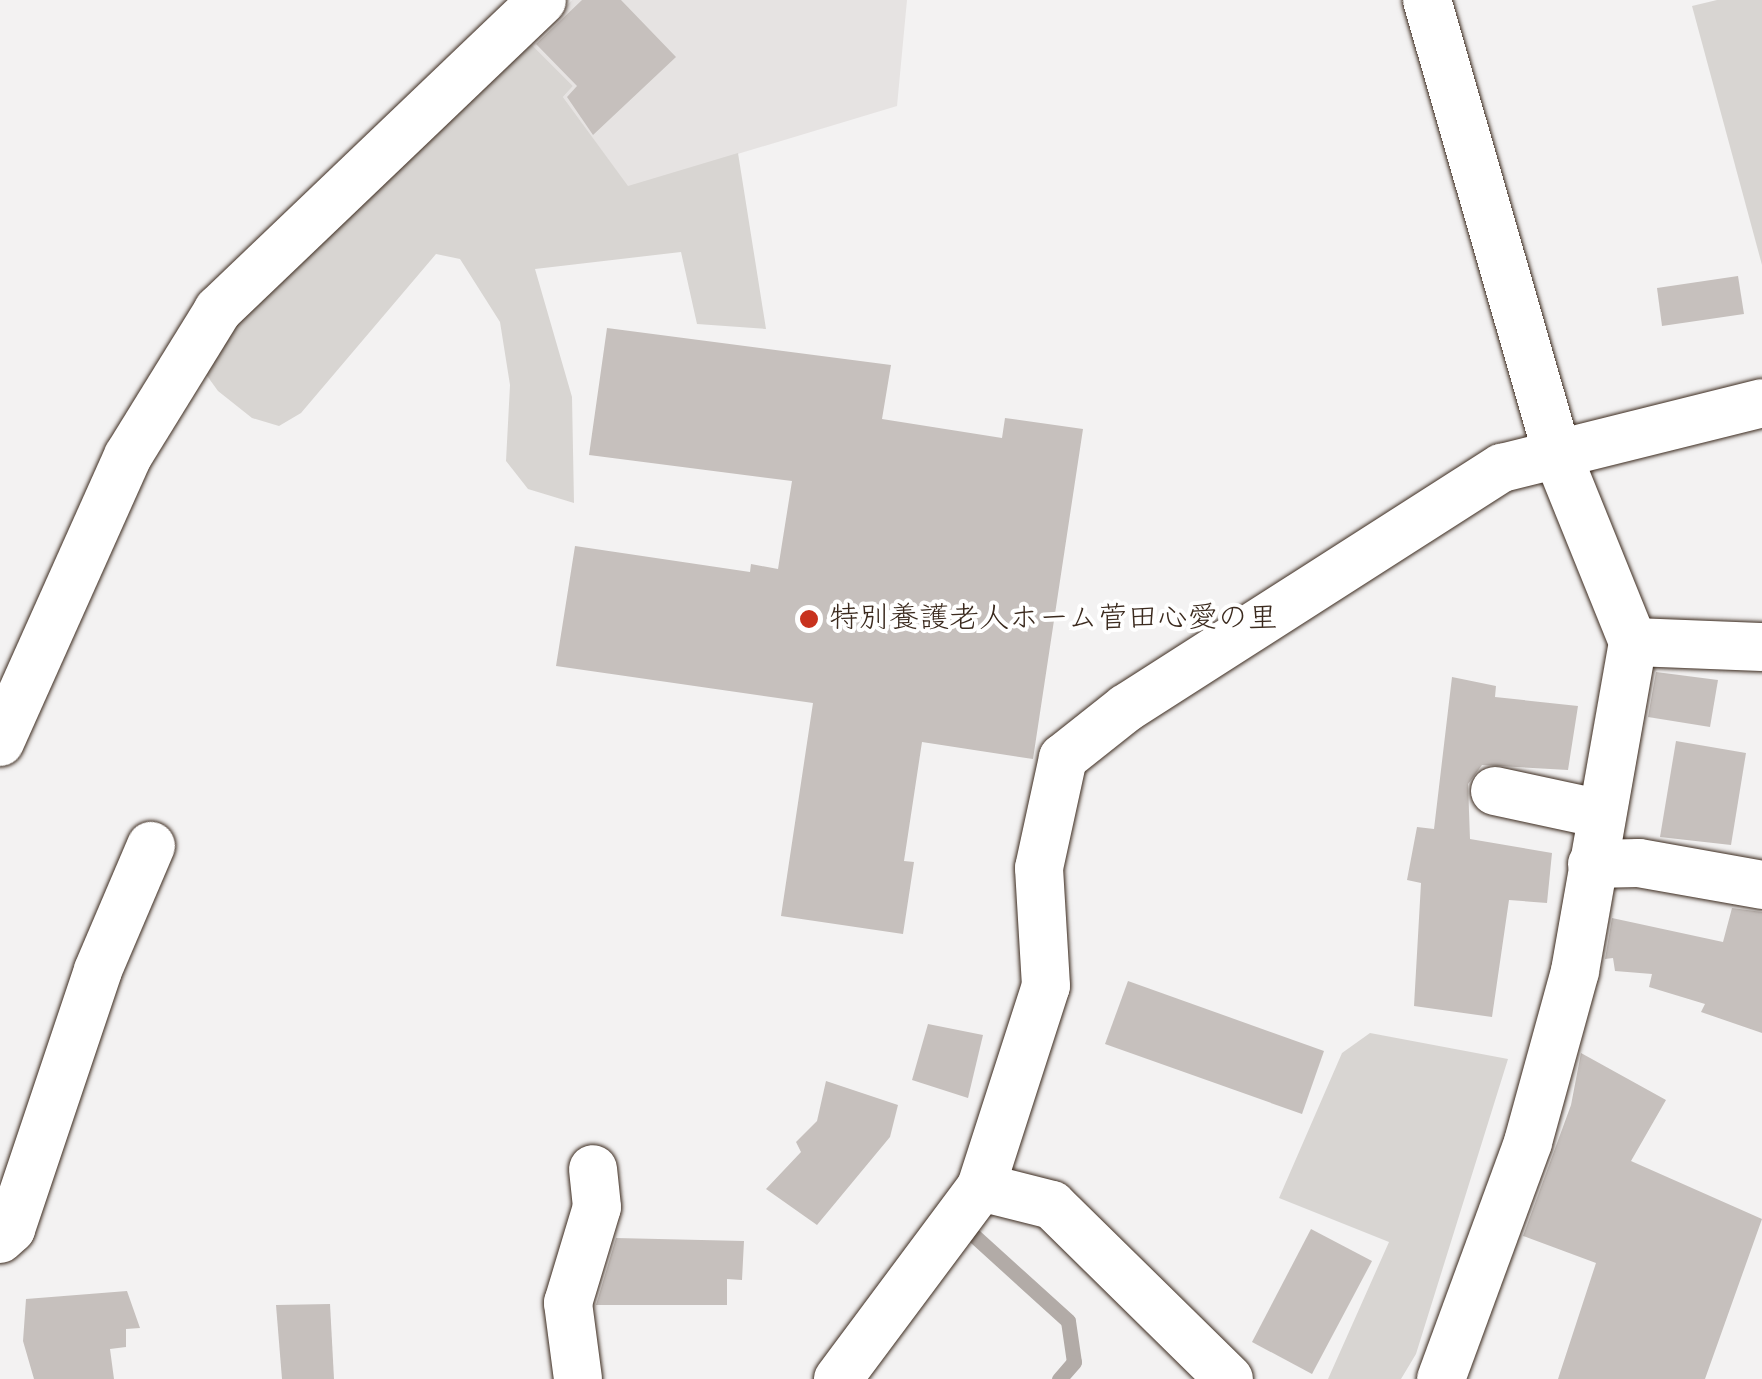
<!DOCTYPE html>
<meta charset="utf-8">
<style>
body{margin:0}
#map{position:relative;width:1762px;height:1379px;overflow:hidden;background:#f3f2f2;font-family:Kalam,"Klee One",sans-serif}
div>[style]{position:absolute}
.built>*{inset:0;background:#e6e3e2}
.green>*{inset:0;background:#d8d5d2}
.stream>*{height:15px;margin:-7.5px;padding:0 7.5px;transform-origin:7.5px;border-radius:7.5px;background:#b2aba7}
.building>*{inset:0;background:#c6c0bd}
.roads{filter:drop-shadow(0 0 2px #3b2a1e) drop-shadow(0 0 2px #3b2a1e)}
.minor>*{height:48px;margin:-24px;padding:0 24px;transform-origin:24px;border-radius:24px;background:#fff}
.dots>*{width:28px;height:28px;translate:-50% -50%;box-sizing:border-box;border:5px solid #fff;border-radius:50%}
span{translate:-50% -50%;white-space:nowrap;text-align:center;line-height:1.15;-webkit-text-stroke:8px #fff;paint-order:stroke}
.poi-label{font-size:30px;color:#3b2a1e}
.left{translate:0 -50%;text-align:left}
</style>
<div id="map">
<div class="built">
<i style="clip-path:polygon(572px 0,907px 0,897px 106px,628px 187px,563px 97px,573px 86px,531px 44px)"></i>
</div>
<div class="green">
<i style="clip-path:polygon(1717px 0,1762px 0,1762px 265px,1692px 6px)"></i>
<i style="clip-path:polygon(531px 44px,573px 86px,563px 97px,628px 186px,738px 153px,766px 329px,697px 324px,681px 252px,535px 269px,572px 397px,574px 503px,528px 489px,506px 461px,510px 385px,500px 322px,460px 259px,436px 254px,301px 413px,279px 426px,252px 418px,218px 391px,205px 373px,245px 303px)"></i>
<i style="clip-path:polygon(1370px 1033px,1508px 1059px,1416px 1354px,1401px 1379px,1328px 1379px,1389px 1242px,1279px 1198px,1342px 1053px)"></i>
</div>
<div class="stream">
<i style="left:970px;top:1232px;width:132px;rotate:42.2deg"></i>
<i style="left:1068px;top:1321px;width:41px;rotate:81.7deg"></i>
<i style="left:1074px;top:1362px;width:23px;rotate:131deg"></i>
</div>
<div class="building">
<i style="clip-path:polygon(582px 0,621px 0,676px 57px,593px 135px,567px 97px,577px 86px,536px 44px)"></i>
<i style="clip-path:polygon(1738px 276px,1744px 314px,1662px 326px,1657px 288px)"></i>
<i style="clip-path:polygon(607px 328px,891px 365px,882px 419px,1002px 438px,1005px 418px,1083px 429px,1033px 759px,922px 742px,904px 861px,914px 862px,903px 934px,781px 916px,813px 703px,556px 666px,575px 546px,750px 572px,751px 564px,778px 569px,792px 481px,589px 455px)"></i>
<i style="clip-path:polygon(1656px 672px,1718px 680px,1710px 727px,1648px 717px)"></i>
<i style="clip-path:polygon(1452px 677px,1496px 686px,1495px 697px,1578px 706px,1568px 770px,1482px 765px,1468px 784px,1470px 839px,1552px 853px,1547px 903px,1509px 900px,1492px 1017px,1414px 1006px,1421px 883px,1407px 880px,1417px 827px,1434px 829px)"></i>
<i style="clip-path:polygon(1676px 741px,1746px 753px,1731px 845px,1660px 837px)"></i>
<i style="clip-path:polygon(1732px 908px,1762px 912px,1762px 1033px,1701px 1012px,1705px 1004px,1649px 987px,1652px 974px,1615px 971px,1613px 958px,1605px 959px,1612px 918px,1723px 942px)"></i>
<i style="clip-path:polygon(1128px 981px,1324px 1051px,1302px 1114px,1105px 1044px)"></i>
<i style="clip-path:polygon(928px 1024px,983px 1035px,968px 1098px,912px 1080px)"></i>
<i style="clip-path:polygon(1581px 1053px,1666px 1100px,1631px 1161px,1762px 1219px,1705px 1379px,1558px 1379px,1596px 1263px,1523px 1236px,1571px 1105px)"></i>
<i style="clip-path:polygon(826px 1081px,898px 1105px,890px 1137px,817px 1225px,766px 1189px,801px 1152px,796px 1142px,817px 1121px)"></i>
<i style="clip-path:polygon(1311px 1229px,1372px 1261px,1312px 1374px,1252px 1342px)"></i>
<i style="clip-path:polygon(616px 1238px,744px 1241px,742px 1280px,727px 1279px,727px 1305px,596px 1305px)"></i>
<i style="clip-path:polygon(127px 1291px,140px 1328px,126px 1329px,126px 1347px,110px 1349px,114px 1379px,34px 1379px,23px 1341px,26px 1299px)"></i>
<i style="clip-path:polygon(330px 1304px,334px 1379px,282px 1379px,276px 1305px)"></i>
</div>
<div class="roads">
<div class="minor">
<i style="left:1427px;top:0;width:472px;rotate:74deg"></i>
<i style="left:1557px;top:454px;width:203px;rotate:68deg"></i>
<i style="left:1633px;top:642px;width:129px;rotate:2.2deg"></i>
<i style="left:0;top:742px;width:313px;rotate:-65.9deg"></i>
<i style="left:128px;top:456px;width:172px;rotate:-58.3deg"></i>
<i style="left:218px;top:310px;width:448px;rotate:-43.7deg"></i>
<i style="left:1495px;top:791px;width:108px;rotate:12.2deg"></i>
<i style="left:1592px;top:864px;width:47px;rotate:-1.2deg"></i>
<i style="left:1639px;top:863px;width:125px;rotate:10.1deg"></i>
<i style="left:981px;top:1187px;width:73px;rotate:14.2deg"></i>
<i style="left:1052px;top:1205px;width:248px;rotate:44.5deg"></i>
<i style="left:0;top:1239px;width:15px;rotate:-42deg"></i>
<i style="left:11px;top:1229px;width:273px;rotate:-71.4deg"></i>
<i style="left:98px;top:970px;width:135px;rotate:-66.9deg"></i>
<i style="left:578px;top:1379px;width:77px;rotate:-97.5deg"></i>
<i style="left:568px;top:1303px;width:100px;rotate:-73.2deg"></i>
<i style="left:597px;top:1207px;width:38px;rotate:-96deg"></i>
<i style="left:838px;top:1379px;width:239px;rotate:-53.3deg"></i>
<i style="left:981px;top:1187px;width:211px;rotate:-72.1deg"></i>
<i style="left:1046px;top:986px;width:118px;rotate:-93.4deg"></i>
<i style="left:1039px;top:868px;width:113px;rotate:-77.7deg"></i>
<i style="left:1063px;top:758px;width:80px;rotate:-38.4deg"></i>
<i style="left:1126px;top:708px;width:446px;rotate:-32.6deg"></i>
<i style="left:1502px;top:468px;width:268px;rotate:-14deg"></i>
<i style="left:1441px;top:1379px;width:252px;rotate:-69.8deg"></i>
<i style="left:1528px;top:1142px;width:177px;rotate:-74.6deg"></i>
<i style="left:1575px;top:971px;width:334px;rotate:-80deg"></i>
</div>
</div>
<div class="dots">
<i style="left:809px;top:619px;background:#c8321e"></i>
</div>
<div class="poi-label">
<span class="left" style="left:829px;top:619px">特別養護老人ホーム菅田心愛の里</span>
</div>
</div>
